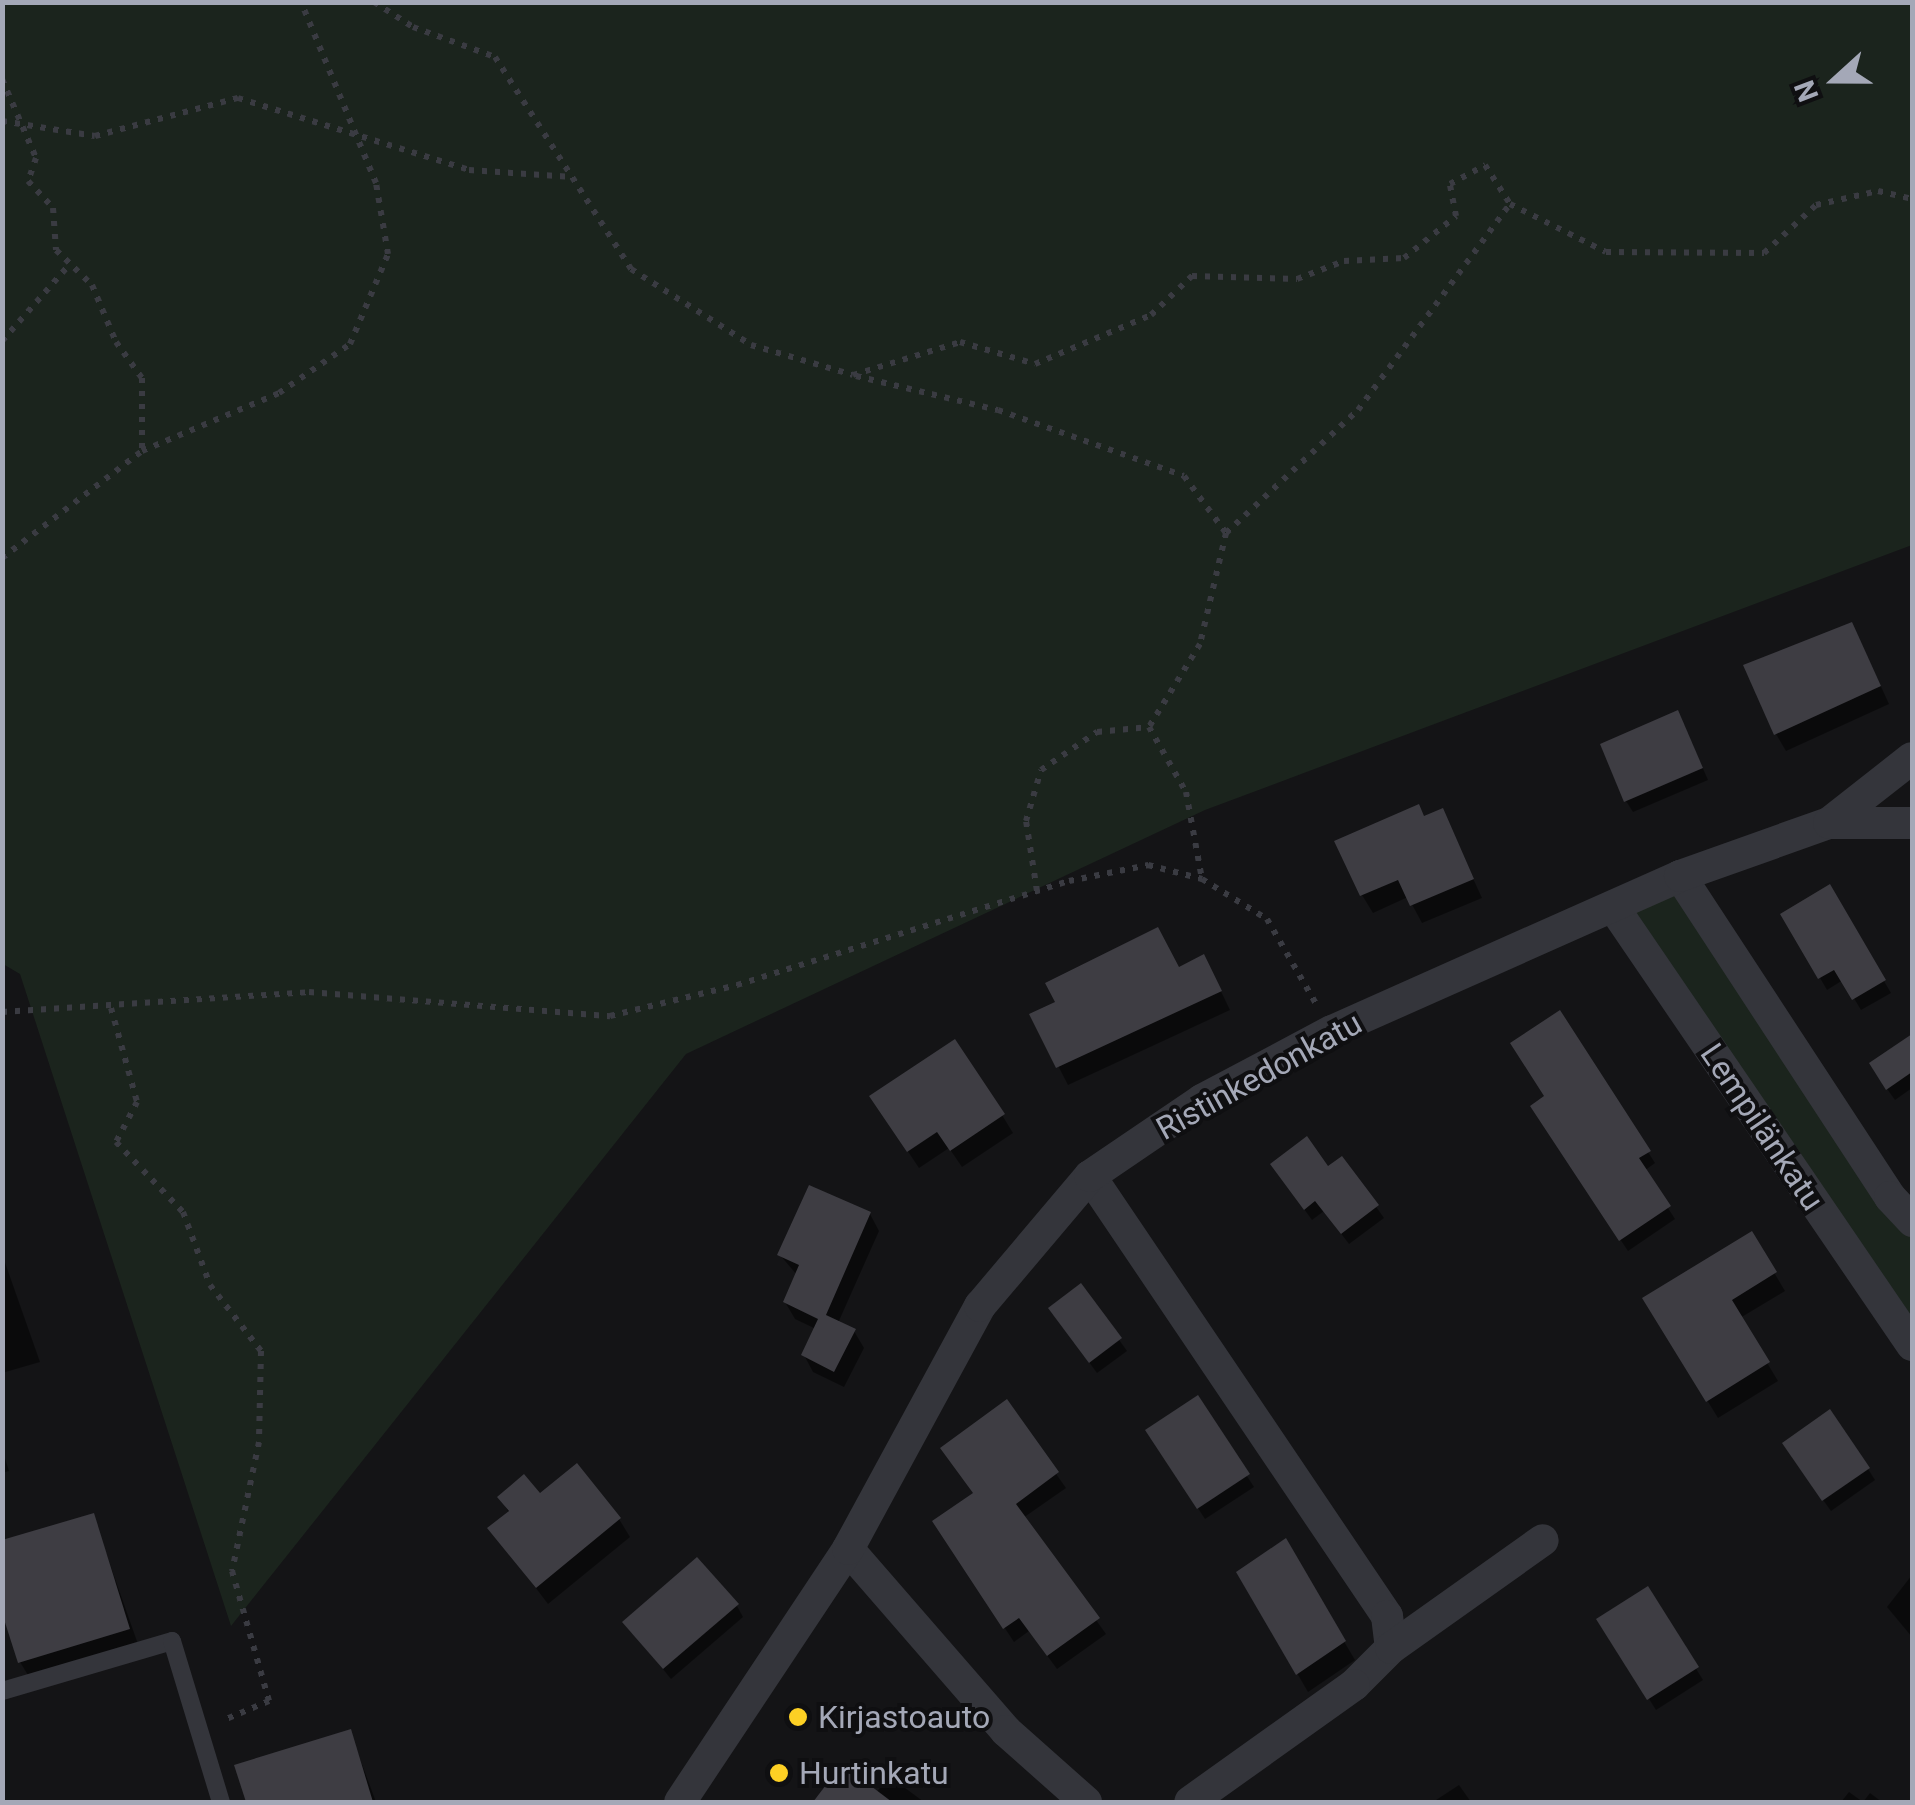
<!DOCTYPE html>
<meta charset="utf-8">
<style>
body{margin:0}
#map{position:relative;width:1915px;height:1805px;overflow:hidden;background:#141416;font-family:Roboto,sans-serif}
div>[style]{position:absolute}
.green>*{inset:0;background:#1b241d}
.shadow>*{inset:0;background:#0007}
.building>*{inset:0;background:#3e3d43}
.path>*{height:6px;margin-top:-3px;transform-origin:0;background:repeating-linear-gradient(90deg,#3a3b42 0 5px,transparent 0 13px)}
.service>*{height:18px;margin:-9px;padding:0 9px;transform-origin:9px;border-radius:9px;background:#34353b}
.minor>*{height:32px;margin:-16px;padding:0 16px;transform-origin:16px;border-radius:16px;background:#34353b}
.dots>*{width:28px;height:28px;translate:-50% -50%;box-sizing:border-box;border:5px solid #0f0f11;border-radius:50%}
span{translate:-50% -50%;white-space:nowrap;text-align:center;line-height:1.15;-webkit-text-stroke:8px #0f0f11;paint-order:stroke}
.street-label{font-size:32px;color:#a4a8b7}
.poi-label{font-size:32px;color:#a4a8b7}
.left{translate:0 -50%;text-align:left}
.frame{position:absolute;inset:0;border:5px solid #a4a8b7;pointer-events:none}
.north{position:absolute;left:1785px;top:30px;width:100px;height:100px;-webkit-text-stroke:8px #0f0f11;paint-order:stroke;rotate:249deg;font-size:28px;font-weight:700;line-height:40px;text-align:center;color:#a4a8b7}
.north::after{content:'';display:block;margin:auto;width:35px;height:45px;background:#a4a8b7;clip-path:polygon(50% 0,100% 100%,50% 72%,0 100%)}
</style>
<div id="map">
<div class="green">
<i style="clip-path:polygon(2px 3px,1912px 3px,1912px 545px,1205px 810px,686px 1054px,231px 1626px,20px 974px,3px 964px)"></i>
<i style="clip-path:polygon(1677px 885px,1912px 1231px,1912px 1333px,1624px 910px)"></i>
</div>
<div class="shadow">
<i style="clip-path:polygon(1861px 643px,1889px 704px,1786px 751px,1776px 734px)"></i>
<i style="clip-path:polygon(1684px 725px,1708px 780px,1633px 812px,1626px 801px)"></i>
<i style="clip-path:polygon(1442px 811px,1482px 898px,1422px 923px,1408px 897px,1373px 913px,1362px 895px,1425px 819px)"></i>
<i style="clip-path:polygon(1829px 888px,1891px 993px,1861px 1010px,1843px 980px,1827px 990px,1783px 914px)"></i>
<i style="clip-path:polygon(1179px 970px,1213px 975px,1230px 1010px,1068px 1085px,1032px 1015px)"></i>
<i style="clip-path:polygon(1906px 1041px,1912px 1088px,1895px 1100px,1878px 1076px)"></i>
<i style="clip-path:polygon(1547px 1097px,1648px 1152px,1655px 1163px,1644px 1171px,1675px 1219px,1628px 1251px,1539px 1118px)"></i>
<i style="clip-path:polygon(883px 1114px,1002px 1115px,1013px 1133px,962px 1167px,949px 1148px,919px 1168px)"></i>
<i style="clip-path:polygon(1342px 1159px,1384px 1218px,1349px 1244px,1324px 1211px,1312px 1220px,1280px 1176px,1328px 1169px)"></i>
<i style="clip-path:polygon(870px 1214px,879px 1231px,838px 1323px,854px 1331px,864px 1348px,844px 1387px,813px 1372px,804px 1355px,816px 1329px,795px 1319px,785px 1302px,797px 1275px,780px 1255px)"></i>
<i style="clip-path:polygon(1751px 1234px,1785px 1291px,1740px 1318px,1778px 1381px,1718px 1418px,1645px 1299px)"></i>
<i style="clip-path:polygon(2px 1254px,40px 1362px,2px 1373px)"></i>
<i style="clip-path:polygon(1081px 1287px,1127px 1351px,1097px 1373px,1058px 1320px)"></i>
<i style="clip-path:polygon(1197px 1399px,1254px 1487px,1205px 1519px,1155px 1442px)"></i>
<i style="clip-path:polygon(1006px 1403px,1066px 1488px,1023px 1518px,1106px 1634px,1057px 1669px,1029px 1631px,1014px 1642px,944px 1536px,974px 1495px)"></i>
<i style="clip-path:polygon(2px 1449px,9px 1471px,2px 1473px)"></i>
<i style="clip-path:polygon(1791px 1455px,1868px 1469px,1875px 1480px,1831px 1511px)"></i>
<i style="clip-path:polygon(500px 1497px,539px 1497px,619px 1519px,630px 1537px,548px 1604px,491px 1529px,509px 1513px)"></i>
<i style="clip-path:polygon(93px 1516px,139px 1647px,31px 1680px,20px 1662px)"></i>
<i style="clip-path:polygon(1285px 1542px,1355px 1660px,1308px 1692px,1239px 1573px)"></i>
<i style="clip-path:polygon(1912px 1575px,1912px 1637px,1887px 1607px)"></i>
<i style="clip-path:polygon(1647px 1589px,1703px 1680px,1656px 1710px,1599px 1620px)"></i>
<i style="clip-path:polygon(737px 1606px,743px 1617px,671px 1679px,625px 1622px)"></i>
<i style="clip-path:polygon(350px 1732px,376px 1802px,248px 1802px,237px 1767px)"></i>
<i style="clip-path:polygon(843px 1768px,876px 1793px,889px 1776px,924px 1802px,816px 1802px)"></i>
<i style="clip-path:polygon(1459px 1785px,1471px 1802px,1433px 1802px)"></i>
<i style="clip-path:polygon(1849px 1792px,1863px 1802px,1870px 1793px,1882px 1802px,1841px 1802px)"></i>
</div>
<div class="building">
<i style="clip-path:polygon(1852px 622px,1881px 686px,1774px 735px,1743px 665px)"></i>
<i style="clip-path:polygon(1678px 710px,1703px 768px,1624px 802px,1600px 744px)"></i>
<i style="clip-path:polygon(1419px 804px,1424px 816px,1443px 808px,1474px 879px,1410px 906px,1398px 880px,1360px 896px,1334px 841px)"></i>
<i style="clip-path:polygon(1830px 884px,1886px 980px,1852px 1000px,1834px 970px,1818px 979px,1780px 914px)"></i>
<i style="clip-path:polygon(1158px 927px,1179px 967px,1204px 954px,1222px 991px,1056px 1068px,1029px 1014px,1055px 1002px,1045px 983px)"></i>
<i style="clip-path:polygon(1560px 1010px,1651px 1151px,1639px 1158px,1671px 1206px,1619px 1241px,1530px 1106px,1544px 1096px,1510px 1043px)"></i>
<i style="clip-path:polygon(1912px 1034px,1912px 1072px,1886px 1090px,1869px 1063px)"></i>
<i style="clip-path:polygon(955px 1039px,1005px 1114px,950px 1151px,937px 1132px,907px 1152px,869px 1096px)"></i>
<i style="clip-path:polygon(1307px 1136px,1328px 1166px,1342px 1156px,1379px 1205px,1341px 1234px,1315px 1201px,1304px 1210px,1270px 1164px)"></i>
<i style="clip-path:polygon(809px 1185px,871px 1212px,826px 1315px,856px 1329px,834px 1372px,801px 1355px,818px 1319px,783px 1302px,799px 1265px,777px 1255px)"></i>
<i style="clip-path:polygon(1752px 1231px,1777px 1272px,1732px 1300px,1770px 1362px,1706px 1402px,1642px 1298px)"></i>
<i style="clip-path:polygon(1081px 1283px,1122px 1338px,1089px 1363px,1048px 1308px)"></i>
<i style="clip-path:polygon(1198px 1395px,1250px 1474px,1197px 1509px,1145px 1430px)"></i>
<i style="clip-path:polygon(1007px 1399px,1059px 1472px,1016px 1504px,1100px 1618px,1047px 1656px,1019px 1618px,1003px 1629px,932px 1521px,973px 1493px,940px 1448px)"></i>
<i style="clip-path:polygon(1830px 1409px,1870px 1468px,1822px 1501px,1782px 1443px)"></i>
<i style="clip-path:polygon(577px 1463px,621px 1518px,536px 1588px,487px 1528px,509px 1511px,497px 1497px,524px 1474px,540px 1493px)"></i>
<i style="clip-path:polygon(94px 1513px,130px 1629px,18px 1663px,2px 1613px,2px 1540px)"></i>
<i style="clip-path:polygon(1286px 1538px,1346px 1641px,1296px 1675px,1236px 1572px)"></i>
<i style="clip-path:polygon(697px 1557px,739px 1604px,663px 1669px,622px 1622px)"></i>
<i style="clip-path:polygon(1648px 1586px,1699px 1667px,1647px 1700px,1596px 1619px)"></i>
<i style="clip-path:polygon(351px 1729px,373px 1802px,246px 1802px,234px 1765px)"></i>
<i style="clip-path:polygon(842px 1764px,892px 1802px,813px 1802px)"></i>
</div>
<div class="path">
<i style="left:374px;top:2px;width:46px;rotate:32.7deg"></i>
<i style="left:413px;top:27px;width:87px;rotate:20.1deg"></i>
<i style="left:495px;top:57px;width:252px;rotate:57.3deg"></i>
<i style="left:631px;top:269px;width:142px;rotate:32.3deg"></i>
<i style="left:751px;top:345px;width:106px;rotate:16.4deg"></i>
<i style="left:853px;top:375px;width:112px;rotate:-17.1deg"></i>
<i style="left:960px;top:342px;width:78px;rotate:16.3deg"></i>
<i style="left:1035px;top:364px;width:126px;rotate:-22.9deg"></i>
<i style="left:1151px;top:315px;width:57px;rotate:-43.6deg"></i>
<i style="left:1192px;top:276px;width:105px;rotate:1.6deg"></i>
<i style="left:1297px;top:279px;width:50px;rotate:-21deg"></i>
<i style="left:1344px;top:261px;width:60px;rotate:-2.9deg"></i>
<i style="left:1404px;top:258px;width:67px;rotate:-38.9deg"></i>
<i style="left:1456px;top:216px;width:33px;rotate:-101deg"></i>
<i style="left:1450px;top:184px;width:40px;rotate:-28deg"></i>
<i style="left:1485px;top:165px;width:46px;rotate:57.3deg"></i>
<i style="left:1510px;top:204px;width:107px;rotate:26.6deg"></i>
<i style="left:1606px;top:252px;width:158px;rotate:0.4deg"></i>
<i style="left:1764px;top:253px;width:71px;rotate:-42.7deg"></i>
<i style="left:1816px;top:205px;width:64px;rotate:-12.7deg"></i>
<i style="left:1878px;top:191px;width:35px;rotate:13deg"></i>
<i style="left:2px;top:79px;width:86px;rotate:66.7deg"></i>
<i style="left:36px;top:158px;width:24px;rotate:109deg"></i>
<i style="left:28px;top:181px;width:37px;rotate:47deg"></i>
<i style="left:53px;top:208px;width:42px;rotate:85.9deg"></i>
<i style="left:56px;top:250px;width:50px;rotate:44.2deg"></i>
<i style="left:92px;top:285px;width:62px;rotate:67.2deg"></i>
<i style="left:116px;top:342px;width:44px;rotate:54.2deg"></i>
<i style="left:142px;top:378px;width:73px;rotate:90deg"></i>
<i style="left:2px;top:121px;width:94px;rotate:9.2deg"></i>
<i style="left:95px;top:136px;width:148px;rotate:-14.9deg"></i>
<i style="left:238px;top:98px;width:242px;rotate:17.3deg"></i>
<i style="left:469px;top:170px;width:104px;rotate:3.9deg"></i>
<i style="left:2px;top:341px;width:103px;rotate:-48.6deg"></i>
<i style="left:856px;top:376px;width:146px;rotate:13.5deg"></i>
<i style="left:998px;top:410px;width:197px;rotate:19.5deg"></i>
<i style="left:1184px;top:476px;width:71px;rotate:53.6deg"></i>
<i style="left:1226px;top:533px;width:114px;rotate:103.2deg"></i>
<i style="left:1200px;top:644px;width:97px;rotate:121.6deg"></i>
<i style="left:1149px;top:727px;width:75px;rotate:60.4deg"></i>
<i style="left:1186px;top:792px;width:88px;rotate:79.6deg"></i>
<i style="left:1226px;top:533px;width:180px;rotate:-43deg"></i>
<i style="left:1358px;top:410px;width:256px;rotate:-53.6deg"></i>
<i style="left:2px;top:558px;width:176px;rotate:-37.4deg"></i>
<i style="left:142px;top:451px;width:149px;rotate:-22.9deg"></i>
<i style="left:279px;top:393px;width:86px;rotate:-34.6deg"></i>
<i style="left:350px;top:344px;width:98px;rotate:-67.1deg"></i>
<i style="left:388px;top:254px;width:72px;rotate:-99.6deg"></i>
<i style="left:376px;top:183px;width:196px;rotate:-112.5deg"></i>
<i style="left:1037px;top:891px;width:71px;rotate:-98.9deg"></i>
<i style="left:1026px;top:821px;width:53px;rotate:-73.6deg"></i>
<i style="left:1041px;top:770px;width:68px;rotate:-34.2deg"></i>
<i style="left:1097px;top:732px;width:52px;rotate:-5.5deg"></i>
<i style="left:111px;top:1008px;width:98px;rotate:74.5deg"></i>
<i style="left:137px;top:1102px;width:45px;rotate:117.7deg"></i>
<i style="left:116px;top:1142px;width:97px;rotate:46.3deg"></i>
<i style="left:183px;top:1212px;width:78px;rotate:69.7deg"></i>
<i style="left:210px;top:1285px;width:83px;rotate:52.3deg"></i>
<i style="left:261px;top:1351px;width:91px;rotate:91.3deg"></i>
<i style="left:259px;top:1442px;width:132px;rotate:101.8deg"></i>
<i style="left:232px;top:1571px;width:135px;rotate:74.1deg"></i>
<i style="left:269px;top:1701px;width:49px;rotate:157.1deg"></i>
<i style="left:2px;top:1012px;width:308px;rotate:-3.7deg"></i>
<i style="left:309px;top:992px;width:302px;rotate:4.6deg"></i>
<i style="left:610px;top:1016px;width:131px;rotate:-13.7deg"></i>
<i style="left:737px;top:985px;width:348px;rotate:-17.4deg"></i>
<i style="left:1069px;top:881px;width:81px;rotate:-11.4deg"></i>
<i style="left:1148px;top:865px;width:56px;rotate:14.5deg"></i>
<i style="left:1202px;top:879px;width:76px;rotate:31.6deg"></i>
<i style="left:1267px;top:919px;width:98px;rotate:60deg"></i>
</div>
<div class="service">
<i style="left:2px;top:1691px;width:177px;rotate:-16.4deg"></i>
<i style="left:172px;top:1641px;width:168px;rotate:73.1deg"></i>
</div>
<div class="minor">
<i style="left:1829px;top:823px;width:105px;rotate:-38.1deg"></i>
<i style="left:1680px;top:876px;width:384px;rotate:56.8deg"></i>
<i style="left:1890px;top:1197px;width:33px;rotate:47deg"></i>
<i style="left:1614px;top:908px;width:529px;rotate:55.71deg"></i>
<i style="left:1090px;top:1176px;width:531px;rotate:55.98deg"></i>
<i style="left:1387px;top:1616px;width:32px;rotate:83deg"></i>
<i style="left:1391px;top:1648px;width:52px;rotate:135deg"></i>
<i style="left:1354px;top:1685px;width:201px;rotate:144.5deg"></i>
<i style="left:848px;top:1549px;width:241px;rotate:49deg"></i>
<i style="left:1006px;top:1731px;width:107px;rotate:41.6deg"></i>
<i style="left:1391px;top:1648px;width:186px;rotate:-35.4deg"></i>
<i style="left:680px;top:1802px;width:304px;rotate:-56.4deg"></i>
<i style="left:848px;top:1549px;width:277px;rotate:-61.5deg"></i>
<i style="left:980px;top:1306px;width:170px;rotate:-49.8deg"></i>
<i style="left:1090px;top:1176px;width:135px;rotate:-34.2deg"></i>
<i style="left:1202px;top:1100px;width:147px;rotate:-28deg"></i>
<i style="left:1332px;top:1031px;width:381px;rotate:-24deg"></i>
<i style="left:1680px;top:876px;width:158px;rotate:-19.6deg"></i>
<i style="left:1829px;top:823px;width:83px"></i>
</div>
<div class="dots">
<i style="left:798px;top:1717px;background:#fdd024"></i>
<i style="left:779px;top:1773px;background:#fdd024"></i>
</div>
<div class="street-label">
<span style="left:1259px;top:1076px;rotate:-29deg">Ristinkedonkatu</span>
<span style="left:1762px;top:1127px;rotate:56deg">Lempilänkatu</span>
</div>
<div class="poi-label">
<span class="left" style="left:818px;top:1717px">Kirjastoauto</span>
<span class="left" style="left:799px;top:1773px">Hurtinkatu</span>
</div>
<div class="frame"></div>
<div class="north">N</div>
</div>
